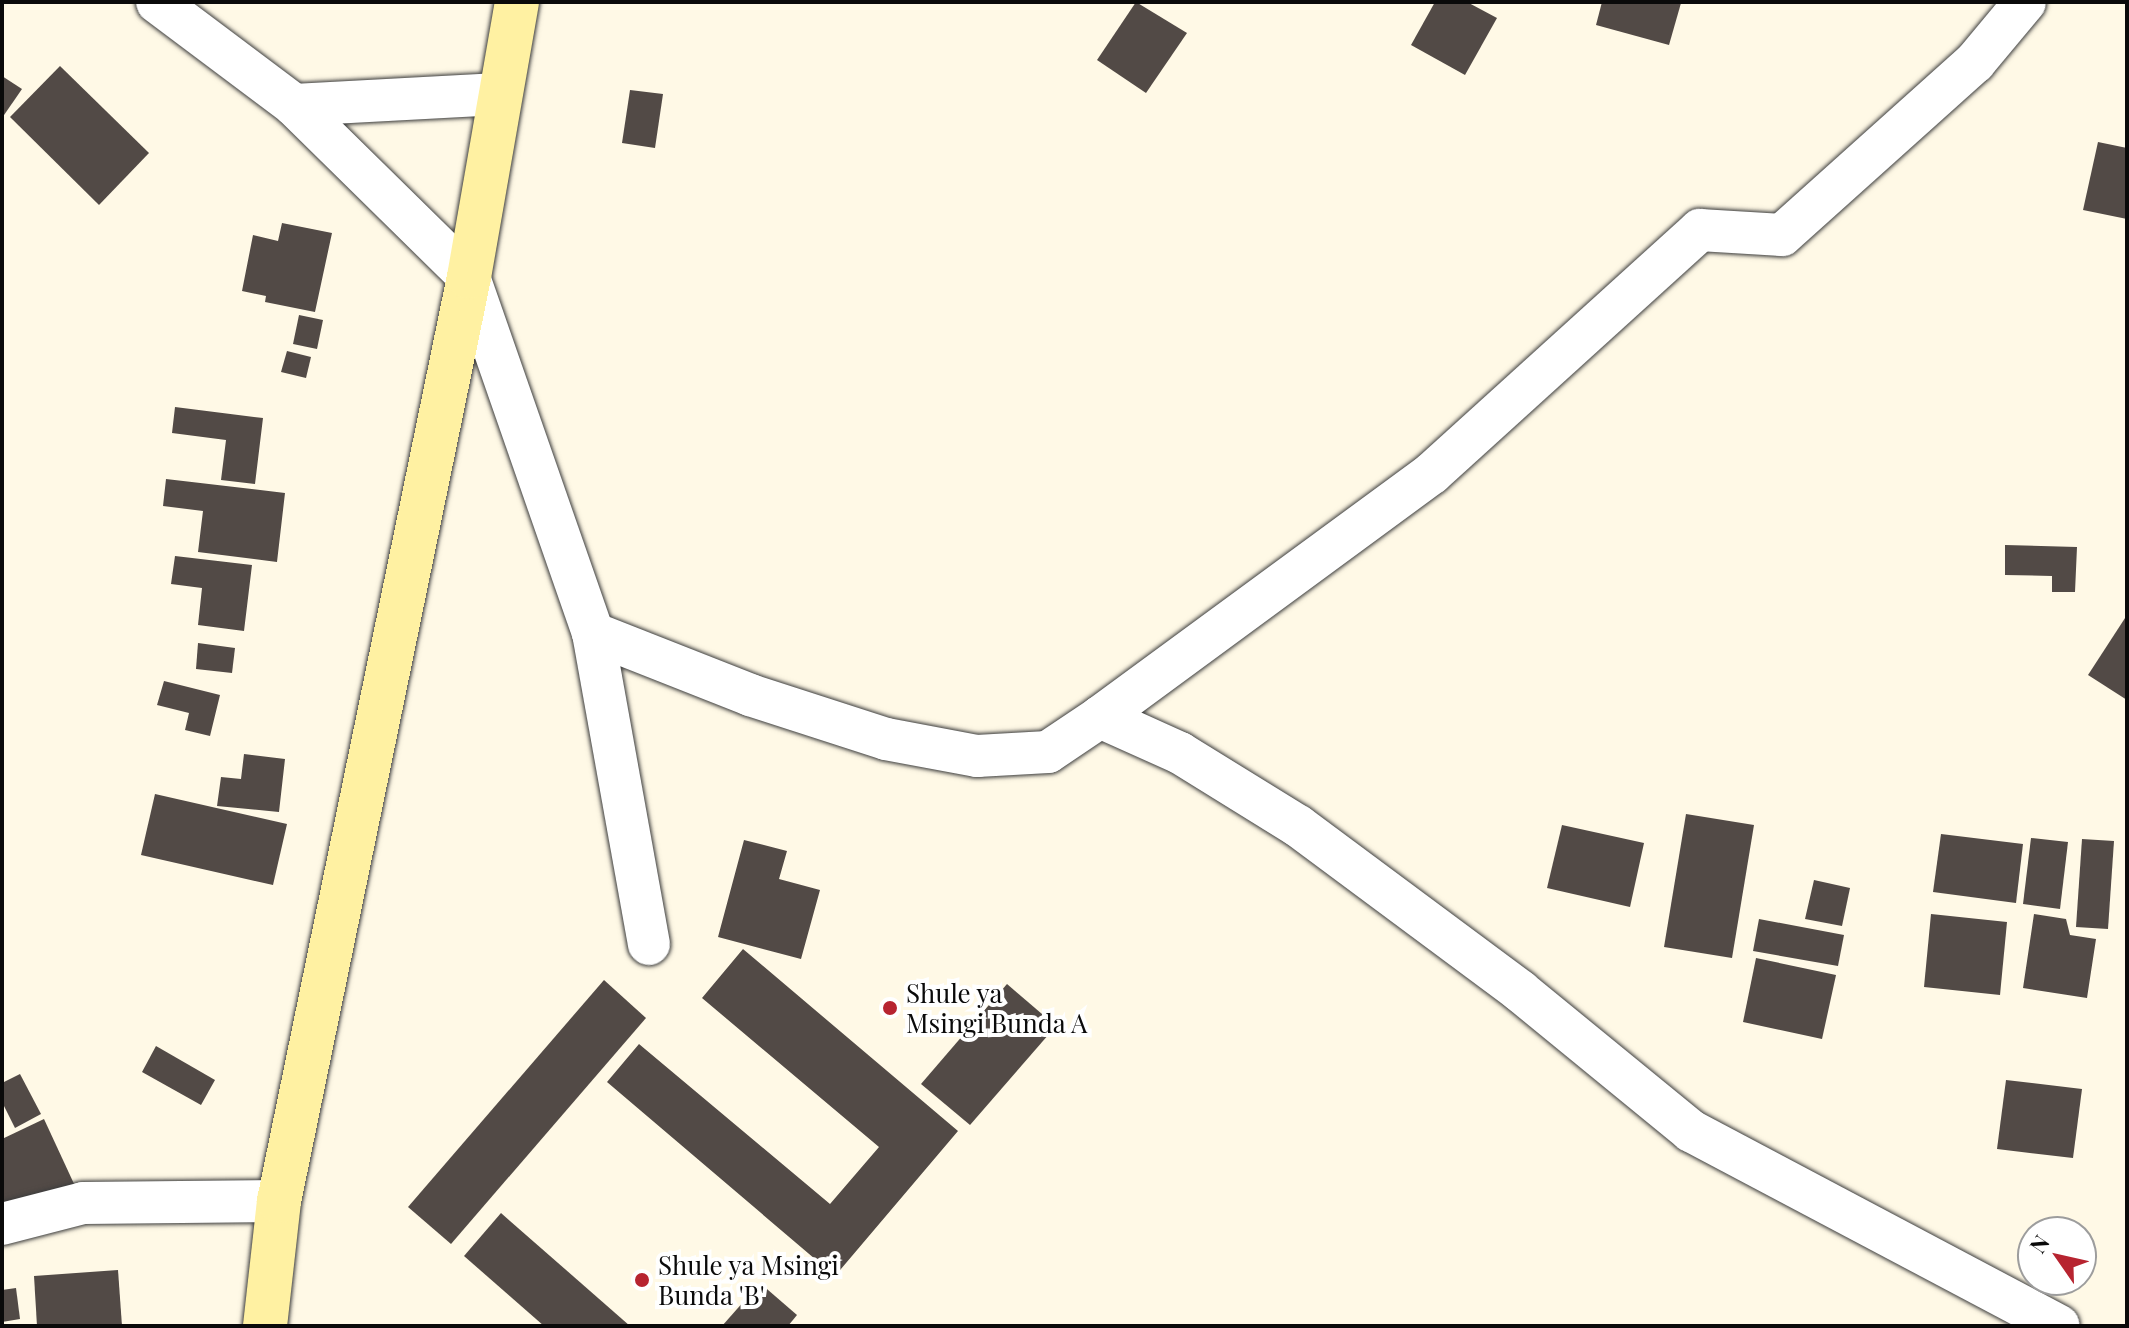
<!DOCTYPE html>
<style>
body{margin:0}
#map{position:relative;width:2129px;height:1328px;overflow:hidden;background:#fff9e6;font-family:"Playfair Display",serif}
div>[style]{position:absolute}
.building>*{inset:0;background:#524a46}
.roads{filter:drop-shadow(0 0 2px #3d3d3d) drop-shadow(0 0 2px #3d3d3d)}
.street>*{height:42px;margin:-21px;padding:0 21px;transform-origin:21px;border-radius:21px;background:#fff}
.secondary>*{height:44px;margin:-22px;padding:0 22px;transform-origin:22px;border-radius:22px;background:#fff1a2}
.dots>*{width:22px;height:22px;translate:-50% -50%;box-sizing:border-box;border:4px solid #fff;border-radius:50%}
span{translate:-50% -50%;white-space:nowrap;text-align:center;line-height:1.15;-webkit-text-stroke:8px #fff;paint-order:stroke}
.poi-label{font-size:26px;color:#0a0a0a}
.left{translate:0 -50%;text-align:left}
.frame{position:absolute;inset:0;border:4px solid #0a0a0a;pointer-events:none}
.north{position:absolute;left:2017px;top:1216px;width:80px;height:80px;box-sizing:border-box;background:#fff;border:2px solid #9d9d9d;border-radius:50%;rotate:304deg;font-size:22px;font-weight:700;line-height:32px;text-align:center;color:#0a0a0a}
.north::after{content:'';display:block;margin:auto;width:28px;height:36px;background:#b72430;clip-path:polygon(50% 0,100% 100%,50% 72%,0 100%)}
</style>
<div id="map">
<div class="building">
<i style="clip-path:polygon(1136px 2px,1187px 33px,1146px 93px,1097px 60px)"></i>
<i style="clip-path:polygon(1435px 2px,1467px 2px,1497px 18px,1465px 75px,1411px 45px)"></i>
<i style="clip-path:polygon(1602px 2px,1681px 3px,1669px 45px,1596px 25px)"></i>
<i style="clip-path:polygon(60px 66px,149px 153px,99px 205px,10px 117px)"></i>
<i style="clip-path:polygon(2px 76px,22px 89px,2px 118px)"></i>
<i style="clip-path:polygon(630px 90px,663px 94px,655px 148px,622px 143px)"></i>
<i style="clip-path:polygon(2098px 142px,2127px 148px,2127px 219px,2083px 210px)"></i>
<i style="clip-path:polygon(282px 223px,332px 233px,315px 312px,265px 302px,266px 296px,242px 291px,253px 235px,278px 241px)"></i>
<i style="clip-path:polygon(299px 315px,323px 320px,317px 349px,293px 344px)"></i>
<i style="clip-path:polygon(287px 351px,311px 357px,306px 378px,281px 372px)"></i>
<i style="clip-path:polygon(175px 407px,263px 418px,255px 484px,221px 480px,226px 440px,172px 433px)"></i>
<i style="clip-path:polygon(166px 479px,285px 493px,277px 562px,198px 552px,203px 511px,163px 506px)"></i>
<i style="clip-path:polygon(2005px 545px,2077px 547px,2075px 592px,2052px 592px,2052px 576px,2005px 575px)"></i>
<i style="clip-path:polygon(175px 556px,252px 565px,244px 631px,198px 625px,202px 588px,171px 584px)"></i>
<i style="clip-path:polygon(2127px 615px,2127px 700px,2088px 675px)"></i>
<i style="clip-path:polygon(198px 643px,235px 648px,232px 673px,196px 669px)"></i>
<i style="clip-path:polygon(164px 681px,220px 695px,210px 736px,185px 730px,189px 713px,157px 705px)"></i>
<i style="clip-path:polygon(244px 754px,285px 759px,279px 812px,217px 806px,221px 777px,241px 779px)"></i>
<i style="clip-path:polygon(155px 794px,287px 824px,273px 885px,141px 855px)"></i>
<i style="clip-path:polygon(1686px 814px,1754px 825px,1732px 958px,1664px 947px)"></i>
<i style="clip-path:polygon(1562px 825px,1644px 843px,1630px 907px,1547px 888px)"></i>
<i style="clip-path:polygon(1941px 834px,2023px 844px,2016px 903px,1933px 892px)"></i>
<i style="clip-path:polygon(2031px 838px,2068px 842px,2060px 909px,2023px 904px)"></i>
<i style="clip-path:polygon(2082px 839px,2114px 841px,2108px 929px,2076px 927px)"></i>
<i style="clip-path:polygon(744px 840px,787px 851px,779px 879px,820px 890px,801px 959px,718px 937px)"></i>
<i style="clip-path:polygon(1814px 880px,1850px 888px,1842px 926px,1805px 919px)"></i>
<i style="clip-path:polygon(1931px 914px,2007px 922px,2000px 995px,1924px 987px)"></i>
<i style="clip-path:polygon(2034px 914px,2066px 919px,2070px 935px,2096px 939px,2087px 998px,2023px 988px)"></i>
<i style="clip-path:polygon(1759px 919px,1844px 935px,1838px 966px,1753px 951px)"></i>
<i style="clip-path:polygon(743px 949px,958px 1131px,835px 1276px,607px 1082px,639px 1044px,830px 1204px,879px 1147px,702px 998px)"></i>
<i style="clip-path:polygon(1756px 958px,1836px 975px,1822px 1039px,1743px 1022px)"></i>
<i style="clip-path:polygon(604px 980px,646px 1018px,451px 1244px,408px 1207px)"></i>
<i style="clip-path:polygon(1007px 984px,1056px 1026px,970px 1125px,921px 1084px)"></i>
<i style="clip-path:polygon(156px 1046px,215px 1080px,201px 1105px,142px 1072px)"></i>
<i style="clip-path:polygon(20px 1074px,41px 1114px,15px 1128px,2px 1102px,2px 1083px)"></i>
<i style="clip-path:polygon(2006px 1080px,2082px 1089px,2073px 1158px,1997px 1149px)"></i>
<i style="clip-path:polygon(44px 1119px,75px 1186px,2px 1217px,2px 1139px)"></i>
<i style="clip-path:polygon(501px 1213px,630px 1326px,544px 1326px,464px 1256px)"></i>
<i style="clip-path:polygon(118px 1270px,122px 1326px,37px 1326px,34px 1276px)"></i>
<i style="clip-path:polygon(760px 1283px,797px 1315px,788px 1326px,722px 1326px)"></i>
<i style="clip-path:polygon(16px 1288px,20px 1319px,2px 1322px,2px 1290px)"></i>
</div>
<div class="roads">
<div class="street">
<i style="left:157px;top:2px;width:171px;rotate:36.9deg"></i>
<i style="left:294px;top:105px;width:245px;rotate:44.5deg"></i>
<i style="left:469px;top:277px;width:377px;rotate:70.8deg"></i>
<i style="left:593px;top:633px;width:169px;rotate:21.5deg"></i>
<i style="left:750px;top:695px;width:143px;rotate:17.9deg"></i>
<i style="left:886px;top:739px;width:93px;rotate:10.6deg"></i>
<i style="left:977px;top:756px;width:71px;rotate:-3.2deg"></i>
<i style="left:1048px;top:752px;width:63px;rotate:-33.9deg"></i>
<i style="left:1100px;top:717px;width:412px;rotate:-36.3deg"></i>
<i style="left:1432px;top:473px;width:362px;rotate:-42.2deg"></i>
<i style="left:1700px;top:230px;width:82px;rotate:3.5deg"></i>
<i style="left:1782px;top:235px;width:259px;rotate:-41.9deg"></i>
<i style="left:1975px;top:62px;width:78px;rotate:-50.2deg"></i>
<i style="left:294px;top:105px;width:205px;rotate:-3.1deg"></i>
<i style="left:593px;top:633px;width:316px;rotate:79.8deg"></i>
<i style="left:1100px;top:717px;width:88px;rotate:24.2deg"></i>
<i style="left:1180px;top:753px;width:139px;rotate:31.7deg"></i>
<i style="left:1298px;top:826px;width:277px;rotate:36.6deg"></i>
<i style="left:1520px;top:991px;width:221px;rotate:39.3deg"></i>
<i style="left:1691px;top:1131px;width:416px;rotate:27.9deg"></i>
<i style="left:2px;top:1224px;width:84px;rotate:-14.5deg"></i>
<i style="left:83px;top:1203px;width:196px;rotate:-0.6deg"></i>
</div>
<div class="secondary">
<i style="left:265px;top:1326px;width:126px;rotate:-83.6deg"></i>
<i style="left:279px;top:1201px;width:943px;rotate:-78.38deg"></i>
<i style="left:469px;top:277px;width:279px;rotate:-80.1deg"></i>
</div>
</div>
<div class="dots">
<i style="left:890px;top:1008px;background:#b72430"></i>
<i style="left:642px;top:1280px;background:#b72430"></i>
</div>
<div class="poi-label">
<span class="left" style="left:906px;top:1008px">Shule ya<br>Msingi Bunda A</span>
<span class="left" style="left:658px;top:1280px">Shule ya Msingi<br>Bunda 'B'</span>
</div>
<div class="frame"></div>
<div class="north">N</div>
</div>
